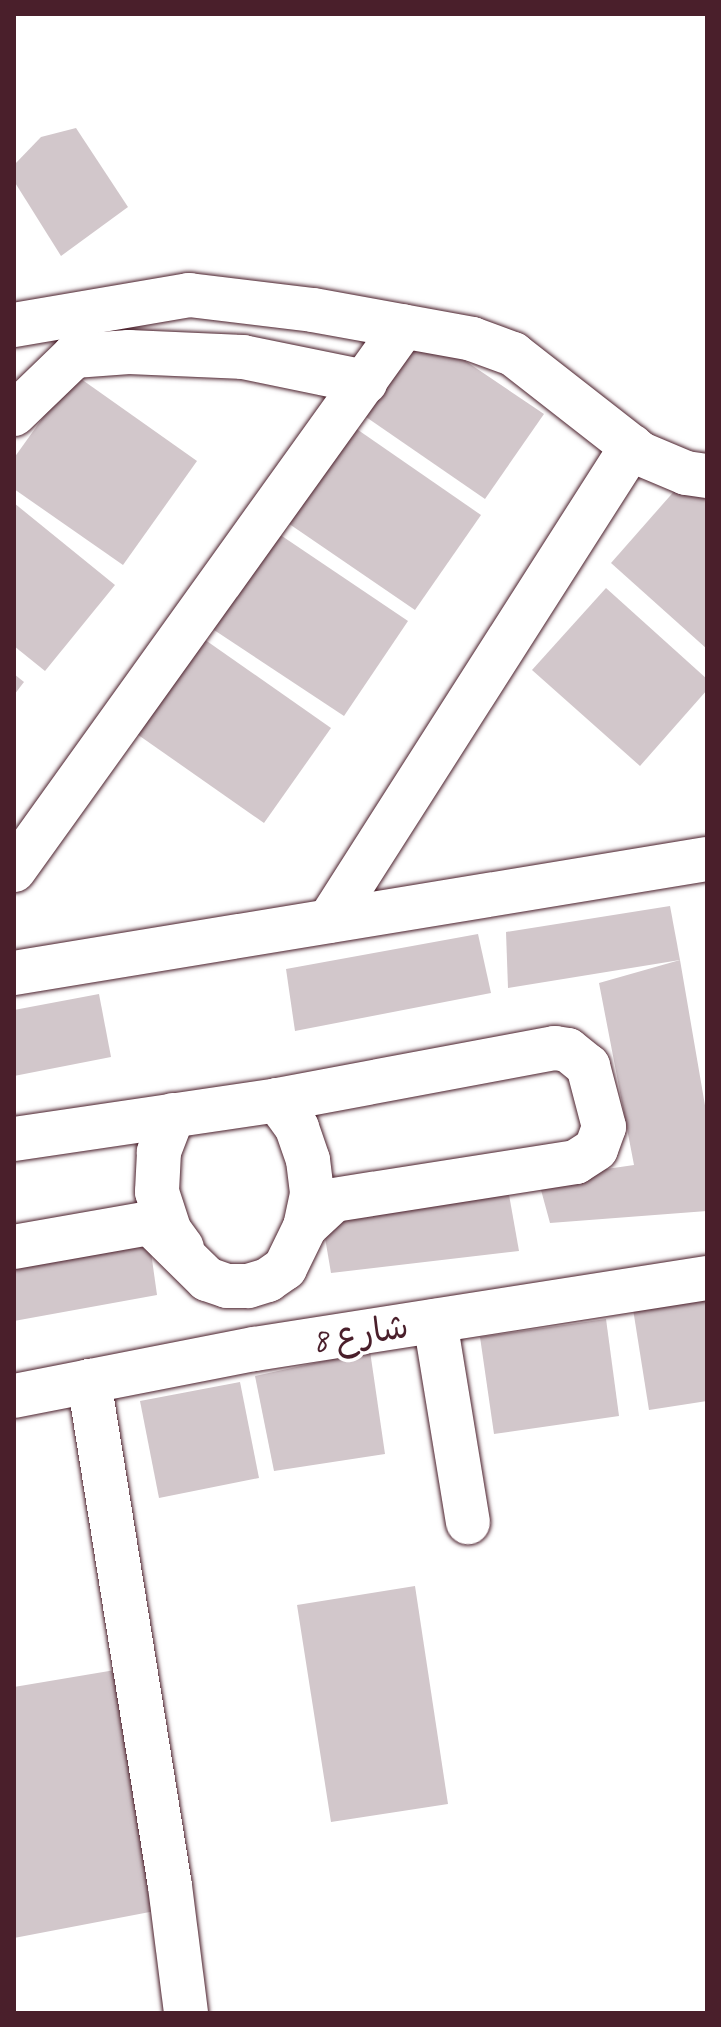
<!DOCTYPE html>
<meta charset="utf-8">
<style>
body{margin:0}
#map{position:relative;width:721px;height:2027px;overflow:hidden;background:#fff;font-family:Caveat,"Playpen Sans Arabic",sans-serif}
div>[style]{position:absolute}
.building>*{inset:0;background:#d2c7cb}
.roads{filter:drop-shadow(0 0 2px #4a1f2b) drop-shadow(0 0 2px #4a1f2b)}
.minor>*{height:44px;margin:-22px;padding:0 22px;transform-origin:22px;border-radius:22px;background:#fff}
span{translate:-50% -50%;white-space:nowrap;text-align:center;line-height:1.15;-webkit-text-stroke:7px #fff;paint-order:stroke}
.street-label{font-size:34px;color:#4a1f2b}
.frame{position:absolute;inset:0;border:16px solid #4a1f2b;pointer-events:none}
</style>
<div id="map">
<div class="building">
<i style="clip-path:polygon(76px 128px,128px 207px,61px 256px,14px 181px,14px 165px,41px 137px)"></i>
<i style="clip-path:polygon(424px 333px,544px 414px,485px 499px,366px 417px)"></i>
<i style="clip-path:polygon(74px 374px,197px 461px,123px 565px,14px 489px,14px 458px)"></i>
<i style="clip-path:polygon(348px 423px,481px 515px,415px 610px,282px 519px)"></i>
<i style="clip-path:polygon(684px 480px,707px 501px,707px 649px,611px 563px)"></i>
<i style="clip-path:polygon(14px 503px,115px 585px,45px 671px,14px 646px)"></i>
<i style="clip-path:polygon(273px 530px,408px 621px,344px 716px,208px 626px)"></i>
<i style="clip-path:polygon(606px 588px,707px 679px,707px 690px,640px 766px,532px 670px)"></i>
<i style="clip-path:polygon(201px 637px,331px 728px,264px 823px,134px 732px)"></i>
<i style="clip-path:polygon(14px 674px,24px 682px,14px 695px)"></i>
<i style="clip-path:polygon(670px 906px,680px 960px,508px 988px,506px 932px)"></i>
<i style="clip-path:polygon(478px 934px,491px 993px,295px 1031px,286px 969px)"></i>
<i style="clip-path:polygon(680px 960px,707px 1117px,707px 1211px,550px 1223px,538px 1179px,634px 1165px,599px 983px)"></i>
<i style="clip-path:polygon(99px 994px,111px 1057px,14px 1076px,14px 1010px)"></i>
<i style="clip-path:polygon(508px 1189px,519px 1251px,331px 1273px,322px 1220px)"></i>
<i style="clip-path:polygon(148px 1231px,157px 1295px,14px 1321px,14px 1257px)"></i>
<i style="clip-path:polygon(707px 1297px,707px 1401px,649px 1410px,633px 1309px)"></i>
<i style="clip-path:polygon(606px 1319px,619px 1416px,494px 1434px,480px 1337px)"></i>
<i style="clip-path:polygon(370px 1351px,385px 1454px,274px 1471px,255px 1376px)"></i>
<i style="clip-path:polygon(240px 1382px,259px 1478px,159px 1498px,140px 1401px)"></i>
<i style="clip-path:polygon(415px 1586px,448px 1804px,331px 1822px,297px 1605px)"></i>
<i style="clip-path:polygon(121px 1669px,155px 1911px,14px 1938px,14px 1687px)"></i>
</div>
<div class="roads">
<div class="minor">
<i style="left:14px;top:325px;width:178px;rotate:-9.7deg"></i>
<i style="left:189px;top:295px;width:125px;rotate:6.9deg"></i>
<i style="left:313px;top:310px;width:162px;rotate:10.3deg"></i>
<i style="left:472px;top:339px;width:44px;rotate:20.1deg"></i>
<i style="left:513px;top:354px;width:162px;rotate:38deg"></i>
<i style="left:641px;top:454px;width:49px;rotate:22.9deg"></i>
<i style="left:686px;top:473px;width:21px;rotate:8deg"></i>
<i style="left:14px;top:414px;width:83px;rotate:-44deg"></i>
<i style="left:74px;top:356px;width:55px;rotate:-4.2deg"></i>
<i style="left:129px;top:352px;width:114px;rotate:2.5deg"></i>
<i style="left:243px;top:357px;width:125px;rotate:11.6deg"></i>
<i style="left:14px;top:870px;width:669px;rotate:-54.36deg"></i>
<i style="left:329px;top:921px;width:563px;rotate:-57.47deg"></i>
<i style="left:14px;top:973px;width:702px;rotate:-9.34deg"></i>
<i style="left:277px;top:1100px;width:34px;rotate:54deg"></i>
<i style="left:297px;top:1128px;width:34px;rotate:71deg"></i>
<i style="left:308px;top:1160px;width:34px;rotate:83deg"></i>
<i style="left:312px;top:1194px;width:34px;rotate:102deg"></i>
<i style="left:173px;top:1115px;width:40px;rotate:111deg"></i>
<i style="left:159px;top:1152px;width:40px;rotate:92.9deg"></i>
<i style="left:157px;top:1192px;width:40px;rotate:72deg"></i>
<i style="left:169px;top:1230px;width:22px;rotate:54deg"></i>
<i style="left:14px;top:1139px;width:266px;rotate:-8.4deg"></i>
<i style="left:277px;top:1100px;width:283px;rotate:-10.6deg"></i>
<i style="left:555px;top:1048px;width:13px;rotate:9deg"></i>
<i style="left:568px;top:1050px;width:26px;rotate:39deg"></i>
<i style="left:588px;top:1066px;width:63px;rotate:75.3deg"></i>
<i style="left:604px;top:1127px;width:23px;rotate:110deg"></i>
<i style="left:596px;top:1149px;width:24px;rotate:147deg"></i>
<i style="left:576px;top:1162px;width:245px;rotate:171.1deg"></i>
<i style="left:334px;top:1200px;width:40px;rotate:137deg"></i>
<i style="left:305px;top:1227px;width:46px;rotate:116deg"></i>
<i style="left:285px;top:1268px;width:21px;rotate:145deg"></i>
<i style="left:268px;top:1280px;width:21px;rotate:163deg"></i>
<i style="left:248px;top:1286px;width:21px;rotate:180deg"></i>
<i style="left:227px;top:1286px;width:21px;rotate:-161deg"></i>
<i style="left:207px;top:1279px;width:80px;rotate:-135.5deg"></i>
<i style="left:150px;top:1223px;width:138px;rotate:170deg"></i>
<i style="left:435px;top:1321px;width:204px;rotate:80.7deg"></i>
<i style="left:89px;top:1381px;width:511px;rotate:80.89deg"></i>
<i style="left:170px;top:1886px;width:128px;rotate:82.8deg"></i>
<i style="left:14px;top:1396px;width:245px;rotate:-11.1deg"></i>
<i style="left:254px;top:1349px;width:459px;rotate:-8.9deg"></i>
</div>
</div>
<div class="street-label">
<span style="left:360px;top:1333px;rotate:-9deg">شارع 8</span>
</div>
<div class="frame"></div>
</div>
